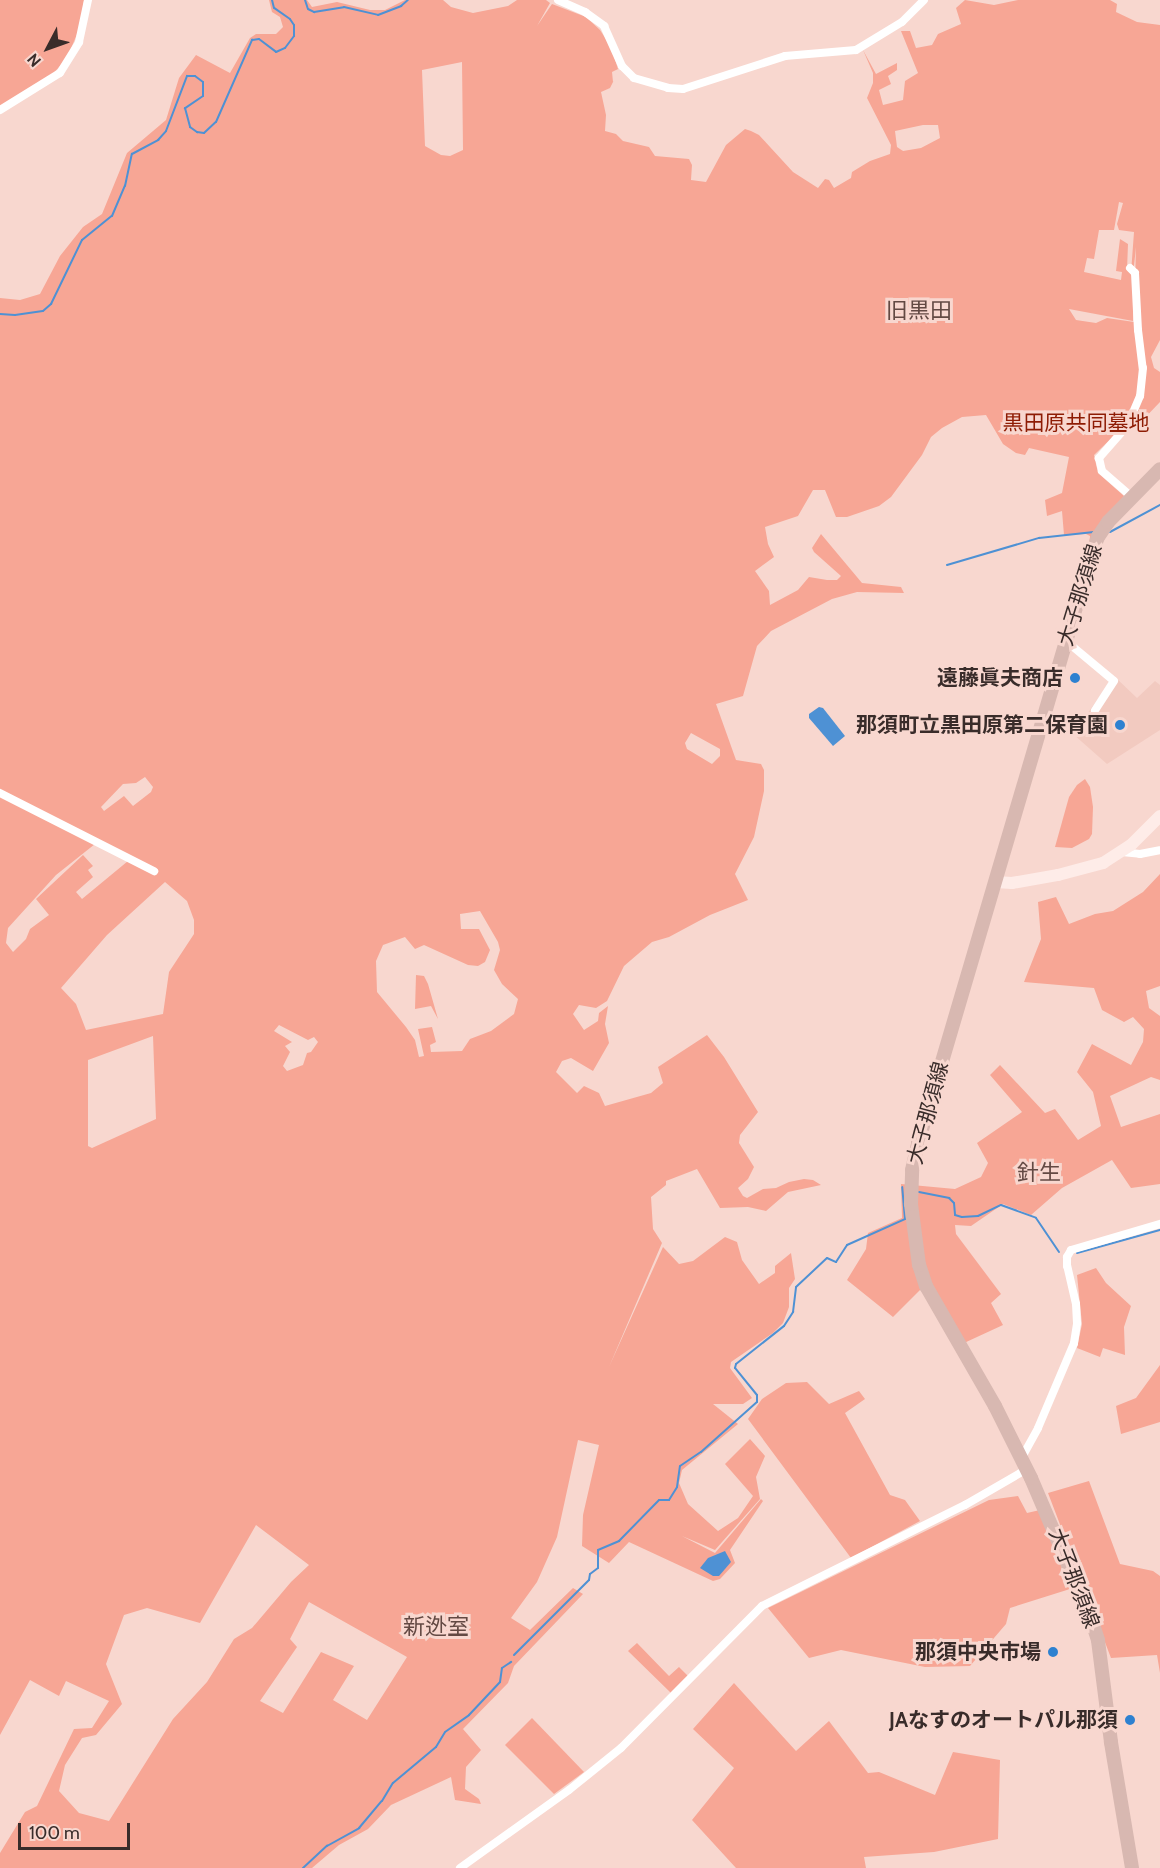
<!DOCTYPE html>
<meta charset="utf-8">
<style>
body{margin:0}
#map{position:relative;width:1160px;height:1868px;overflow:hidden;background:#f8d7cf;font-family:Cabin,"Noto Sans JP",sans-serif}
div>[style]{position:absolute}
.built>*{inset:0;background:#f2cac0}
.green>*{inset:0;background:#f7a695}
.water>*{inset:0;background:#4e91d4}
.stream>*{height:2px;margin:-1px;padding:0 1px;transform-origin:1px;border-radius:1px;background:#4e91d4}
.street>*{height:8px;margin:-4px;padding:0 4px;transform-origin:4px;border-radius:4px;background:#fff}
.secondary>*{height:12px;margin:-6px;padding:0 6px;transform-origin:6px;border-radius:6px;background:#feece8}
.primary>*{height:14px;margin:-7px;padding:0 7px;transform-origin:7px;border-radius:7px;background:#d8b8b1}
.dots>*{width:16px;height:16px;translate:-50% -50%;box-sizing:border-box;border:3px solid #f8d7cf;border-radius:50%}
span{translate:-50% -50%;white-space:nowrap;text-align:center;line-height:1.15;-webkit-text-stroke:6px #f8d7cf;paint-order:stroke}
.park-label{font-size:21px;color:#8e1c04}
.street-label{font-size:21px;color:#392c2a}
.poi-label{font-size:21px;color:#392c2a;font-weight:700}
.right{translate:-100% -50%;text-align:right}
.neighbourhood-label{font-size:22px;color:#634943}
.north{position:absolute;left:18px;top:18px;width:60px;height:60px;-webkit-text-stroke:4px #f8d7cf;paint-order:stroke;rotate:229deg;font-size:16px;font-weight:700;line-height:24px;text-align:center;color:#392c2a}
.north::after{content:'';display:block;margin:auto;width:21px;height:27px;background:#392c2a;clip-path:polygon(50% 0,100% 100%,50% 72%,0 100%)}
.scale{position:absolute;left:18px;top:1823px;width:112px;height:27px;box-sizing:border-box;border:3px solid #392c2a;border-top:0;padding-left:8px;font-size:18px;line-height:21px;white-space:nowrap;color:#392c2a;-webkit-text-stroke:4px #f8d7cf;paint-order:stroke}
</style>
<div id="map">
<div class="built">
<i style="clip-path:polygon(1114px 676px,1137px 698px,1155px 681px,1160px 685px,1160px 730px,1107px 764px,1073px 734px)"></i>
</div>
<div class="green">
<i style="clip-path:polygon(0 0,84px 0,80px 27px,67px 58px,51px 76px,0 108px)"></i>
<i style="clip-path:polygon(evenodd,269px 0,307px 0,312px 7px,337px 2px,370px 10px,385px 10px,405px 0,443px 0,451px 7px,473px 13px,508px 6px,517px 0,546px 0,550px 3px,537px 26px,552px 4px,586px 17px,600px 30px,611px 47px,618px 69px,612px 72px,613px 82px,610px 88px,601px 92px,606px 115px,605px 131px,616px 134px,623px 141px,649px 147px,655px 156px,689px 159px,692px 165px,691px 180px,706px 182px,726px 145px,745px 129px,751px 131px,759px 135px,793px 172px,818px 188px,825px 179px,829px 180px,834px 188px,851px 178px,852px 172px,870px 161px,890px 154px,891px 145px,867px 98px,873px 83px,873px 73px,863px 50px,876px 74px,897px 63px,897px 70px,888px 76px,891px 84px,879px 90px,883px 105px,903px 100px,905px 81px,918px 73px,901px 31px,910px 31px,916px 48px,932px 45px,938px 34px,961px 24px,956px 8px,965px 0,994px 5px,1018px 0,1110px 0,1117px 4px,1116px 12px,1137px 22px,1160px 25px,1160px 340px,1151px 357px,1154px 368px,1160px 372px,1160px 402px,1138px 425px,1126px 419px,1123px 427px,1094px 455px,1098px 473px,1124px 496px,1089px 547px,1090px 536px,1086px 534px,1064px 535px,1062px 511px,1047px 516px,1045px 500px,1062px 493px,1069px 457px,1029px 448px,1025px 455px,1016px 453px,1003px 444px,986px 415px,962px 417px,942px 428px,931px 437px,922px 455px,891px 497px,879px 506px,847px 517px,836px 517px,825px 490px,813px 490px,798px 516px,765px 527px,768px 544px,774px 557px,755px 571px,769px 591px,770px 605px,798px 590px,809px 577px,827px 580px,837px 580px,841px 576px,814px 552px,812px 548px,821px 534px,862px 583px,901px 587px,904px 593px,857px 592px,832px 599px,771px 631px,757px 646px,743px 696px,716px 704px,736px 760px,761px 764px,764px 770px,764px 791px,754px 837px,735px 874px,748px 900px,710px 915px,669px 937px,652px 942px,624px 966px,607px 1001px,596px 1008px,579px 1005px,573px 1014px,584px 1030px,598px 1021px,599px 1013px,608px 1006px,605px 1024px,609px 1043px,593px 1071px,571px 1058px,562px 1061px,556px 1072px,577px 1093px,584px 1086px,599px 1093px,605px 1106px,651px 1093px,663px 1083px,658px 1067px,707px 1035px,724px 1057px,758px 1112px,740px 1135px,739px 1143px,754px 1167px,748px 1179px,738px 1188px,743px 1196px,747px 1198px,763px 1189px,776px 1188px,789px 1182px,804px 1179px,813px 1180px,821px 1185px,788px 1192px,766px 1211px,748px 1207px,720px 1208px,697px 1169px,666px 1181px,666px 1185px,651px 1197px,653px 1229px,662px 1243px,609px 1367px,663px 1247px,679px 1264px,693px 1261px,725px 1237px,737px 1242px,742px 1260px,759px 1284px,775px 1273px,775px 1266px,791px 1253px,795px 1279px,789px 1288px,789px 1307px,783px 1323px,773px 1333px,731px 1362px,730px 1368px,752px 1398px,743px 1404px,713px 1404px,738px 1424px,682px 1470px,679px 1483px,688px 1504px,718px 1531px,738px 1518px,753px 1496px,725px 1464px,750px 1439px,765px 1456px,756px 1477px,760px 1499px,715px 1550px,682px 1536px,715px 1553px,761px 1499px,763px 1501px,730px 1550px,735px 1563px,720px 1579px,713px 1581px,629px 1542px,609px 1563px,582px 1546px,583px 1515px,599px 1445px,578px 1440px,557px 1537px,537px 1582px,511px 1618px,530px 1630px,573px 1588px,583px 1594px,514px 1666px,508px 1683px,463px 1729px,481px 1750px,466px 1767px,465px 1789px,479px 1799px,481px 1804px,455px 1800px,451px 1777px,391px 1805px,368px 1829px,339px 1845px,312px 1868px,0 1868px,0 1853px,25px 1812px,37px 1806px,74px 1729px,92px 1728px,109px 1701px,66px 1681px,59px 1696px,30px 1680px,0 1735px,0 298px,20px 300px,40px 294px,60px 256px,83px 227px,102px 214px,127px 153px,166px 120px,179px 78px,196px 55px,230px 73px,250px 38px,256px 34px,276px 34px,283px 27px,280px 17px,272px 12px,269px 0,462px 62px,463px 150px,450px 156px,441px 155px,425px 146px,422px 70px,462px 62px,269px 0,923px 125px,938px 125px,940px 138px,921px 148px,903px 151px,897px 147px,895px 131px,923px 125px,269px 0,1119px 202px,1123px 203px,1117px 224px,1119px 230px,1134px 232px,1131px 273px,1127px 270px,1128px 244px,1120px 239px,1116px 271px,1122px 272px,1121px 280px,1084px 272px,1087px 258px,1094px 259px,1099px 230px,1114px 230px,1119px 202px,269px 0,1136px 247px,1134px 322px,1107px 318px,1096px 323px,1076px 320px,1069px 309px,1133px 321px,1133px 275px,1136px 247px,269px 0,691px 733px,720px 749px,720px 756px,712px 764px,687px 749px,685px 743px,691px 733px,269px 0,145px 777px,153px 787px,151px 792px,133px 806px,124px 796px,104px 811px,101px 807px,123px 784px,136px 783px,145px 777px,269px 0,95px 844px,128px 861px,82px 899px,76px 892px,93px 877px,88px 870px,93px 866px,83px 855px,36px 899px,49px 915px,30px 929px,26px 939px,13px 952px,6px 943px,8px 928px,56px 875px,95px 844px,269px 0,165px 882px,187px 901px,194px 920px,194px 934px,169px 972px,163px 1014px,86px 1030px,76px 1004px,61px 988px,107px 935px,165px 882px,269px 0,480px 911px,498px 942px,500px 950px,494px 970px,502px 984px,518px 999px,514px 1014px,491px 1031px,470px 1039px,462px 1051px,431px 1052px,430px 1045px,436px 1042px,432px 1027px,418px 1029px,424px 1056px,419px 1057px,415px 1040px,406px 1027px,377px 992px,376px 961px,383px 945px,405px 937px,415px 949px,424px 945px,468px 965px,478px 966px,485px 962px,490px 950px,479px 929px,461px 929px,460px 914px,480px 911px,269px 0,279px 1025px,308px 1040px,314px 1037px,318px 1042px,311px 1052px,307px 1053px,303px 1065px,287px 1071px,283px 1066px,290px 1052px,285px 1046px,292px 1042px,274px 1031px,279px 1025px,269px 0,153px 1036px,156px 1119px,92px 1148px,88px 1146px,88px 1060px,153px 1036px,269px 0,256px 1525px,309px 1565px,291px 1582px,252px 1628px,234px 1639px,207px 1682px,173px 1719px,109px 1821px,79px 1813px,59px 1791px,65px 1765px,82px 1738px,96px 1735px,122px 1704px,106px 1664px,124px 1615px,147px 1608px,200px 1623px,256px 1525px,269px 0,309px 1602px,407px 1657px,367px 1720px,333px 1700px,354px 1666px,321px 1652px,283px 1713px,260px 1701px,297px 1647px,290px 1639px,309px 1602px)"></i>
<i style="clip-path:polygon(1085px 779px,1090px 787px,1093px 807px,1092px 834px,1089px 839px,1072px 848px,1055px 847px,1069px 797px,1077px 785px)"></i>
<i style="clip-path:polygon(1160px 874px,1160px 986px,1146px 991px,1149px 1008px,1160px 1016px,1160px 1080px,1151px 1077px,1110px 1096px,1121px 1127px,1160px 1114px,1160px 1184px,1131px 1188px,1112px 1160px,1062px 1188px,1031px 1215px,1003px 1204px,971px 1226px,955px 1225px,956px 1234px,1001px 1294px,991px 1303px,1003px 1325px,964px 1343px,922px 1288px,893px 1317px,847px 1280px,866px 1249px,868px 1233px,902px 1218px,901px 1184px,955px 1189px,981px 1177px,988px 1163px,977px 1143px,1022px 1112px,990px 1075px,1000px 1065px,1045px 1113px,1055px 1109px,1078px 1140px,1101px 1126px,1093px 1092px,1077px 1072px,1092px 1044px,1131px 1065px,1143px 1042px,1144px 1029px,1133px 1017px,1124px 1022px,1102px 1010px,1094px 988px,1024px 982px,1041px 939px,1038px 902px,1056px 897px,1069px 924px,1095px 914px,1113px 911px,1143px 892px)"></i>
<i style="clip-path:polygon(416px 975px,424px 976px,428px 984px,438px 1019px,431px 1006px,415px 1009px)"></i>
<i style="clip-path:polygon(1096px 1268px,1106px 1283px,1131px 1306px,1124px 1327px,1125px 1355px,1103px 1348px,1100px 1357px,1077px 1348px,1082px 1324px,1077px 1275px)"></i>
<i style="clip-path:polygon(1160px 1365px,1160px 1422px,1121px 1434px,1116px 1406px,1136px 1398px)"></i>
<i style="clip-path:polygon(807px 1382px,829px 1404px,859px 1391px,865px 1399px,845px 1413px,890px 1495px,905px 1500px,920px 1521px,851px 1558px,748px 1419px,762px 1399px,786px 1383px)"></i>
<i style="clip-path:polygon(1089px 1481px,1120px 1564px,1153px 1571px,1160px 1576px,1160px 1673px,1157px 1655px,1111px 1658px,1048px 1493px)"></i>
<i style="clip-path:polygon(1018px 1496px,1027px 1513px,1040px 1510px,1070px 1589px,1010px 1608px,1006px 1624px,970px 1666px,925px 1667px,841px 1650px,809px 1658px,768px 1608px,989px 1500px)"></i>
<i style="clip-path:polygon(637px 1643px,669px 1676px,679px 1667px,688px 1676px,671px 1693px,628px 1651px)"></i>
<i style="clip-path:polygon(734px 1683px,796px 1751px,829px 1721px,868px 1773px,879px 1772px,935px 1795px,953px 1752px,1000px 1760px,998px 1839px,934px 1852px,864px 1857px,866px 1868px,736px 1868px,692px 1820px,734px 1768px,693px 1729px)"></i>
<i style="clip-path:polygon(532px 1718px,584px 1772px,554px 1794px,505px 1745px)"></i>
</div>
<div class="water">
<i style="clip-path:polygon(819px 707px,823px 708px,845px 736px,833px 746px,809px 718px,809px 714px)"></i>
<i style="clip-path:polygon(725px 1551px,731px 1562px,719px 1576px,713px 1576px,700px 1568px,708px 1558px)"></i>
</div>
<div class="stream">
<i style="left:305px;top:0;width:9px;rotate:72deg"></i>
<i style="left:308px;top:9px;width:7px;rotate:27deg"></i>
<i style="left:314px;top:12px;width:30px;rotate:-9deg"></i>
<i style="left:344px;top:7px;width:35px;rotate:13deg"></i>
<i style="left:378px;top:15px;width:25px;rotate:-21deg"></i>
<i style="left:401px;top:6px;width:9px;rotate:-41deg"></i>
<i style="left:0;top:314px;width:15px;rotate:4deg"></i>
<i style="left:15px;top:315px;width:28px;rotate:-8deg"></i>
<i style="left:43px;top:311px;width:11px;rotate:-41deg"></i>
<i style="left:51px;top:304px;width:71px;rotate:-64.2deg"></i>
<i style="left:82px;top:240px;width:38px;rotate:-39deg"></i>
<i style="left:112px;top:216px;width:33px;rotate:-67deg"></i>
<i style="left:125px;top:186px;width:33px;rotate:-78deg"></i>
<i style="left:132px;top:154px;width:30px;rotate:-28deg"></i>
<i style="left:158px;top:140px;width:12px;rotate:-48deg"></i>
<i style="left:166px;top:131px;width:59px;rotate:-69.1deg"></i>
<i style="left:187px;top:76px;width:8px"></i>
<i style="left:195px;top:76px;width:10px;rotate:37deg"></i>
<i style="left:203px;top:82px;width:14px;rotate:90deg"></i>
<i style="left:203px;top:96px;width:22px;rotate:146deg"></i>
<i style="left:185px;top:108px;width:20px;rotate:75deg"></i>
<i style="left:190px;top:127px;width:9px;rotate:36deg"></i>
<i style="left:197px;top:132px;width:7px;rotate:8deg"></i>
<i style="left:204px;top:133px;width:16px;rotate:-43deg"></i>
<i style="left:216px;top:122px;width:90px;rotate:-66.3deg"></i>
<i style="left:252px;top:40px;width:7px;rotate:-8deg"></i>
<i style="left:259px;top:39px;width:21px;rotate:37deg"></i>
<i style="left:276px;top:52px;width:10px;rotate:-24deg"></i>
<i style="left:285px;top:48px;width:15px;rotate:-53deg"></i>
<i style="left:294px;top:36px;width:11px;rotate:-90deg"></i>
<i style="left:294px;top:25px;width:7px;rotate:-124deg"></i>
<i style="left:290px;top:19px;width:19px;rotate:-145deg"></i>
<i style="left:274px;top:8px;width:8px;rotate:-104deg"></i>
<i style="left:1110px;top:532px;width:57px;rotate:-28.4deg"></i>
<i style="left:947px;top:565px;width:96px;rotate:-16.4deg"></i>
<i style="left:1039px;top:538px;width:55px;rotate:-6.2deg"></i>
<i style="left:919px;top:1192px;width:31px;rotate:11deg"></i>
<i style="left:949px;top:1198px;width:7px;rotate:45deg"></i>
<i style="left:954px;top:1203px;width:12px;rotate:85deg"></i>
<i style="left:955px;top:1215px;width:7px;rotate:16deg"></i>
<i style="left:962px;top:1217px;width:16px;rotate:-4deg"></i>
<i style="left:978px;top:1216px;width:25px;rotate:-26deg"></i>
<i style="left:1001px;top:1205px;width:37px;rotate:20deg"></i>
<i style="left:1036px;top:1218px;width:41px;rotate:55.9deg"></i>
<i style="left:1077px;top:1253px;width:86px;rotate:-15.5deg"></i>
<i style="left:514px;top:1655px;width:106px;rotate:-45deg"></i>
<i style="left:589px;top:1580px;width:6px;rotate:-81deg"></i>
<i style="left:590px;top:1574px;width:10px;rotate:-37deg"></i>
<i style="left:598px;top:1568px;width:18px;rotate:-90deg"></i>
<i style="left:598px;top:1550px;width:23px;rotate:-23deg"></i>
<i style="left:619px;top:1541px;width:57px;rotate:-45.7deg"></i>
<i style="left:659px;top:1500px;width:10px"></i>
<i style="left:669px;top:1500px;width:15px;rotate:-58deg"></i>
<i style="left:677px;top:1487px;width:21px;rotate:-82deg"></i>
<i style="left:680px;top:1466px;width:25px;rotate:-34deg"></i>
<i style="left:701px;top:1452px;width:75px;rotate:-41.8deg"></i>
<i style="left:757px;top:1402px;width:7px;rotate:-90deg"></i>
<i style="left:757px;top:1395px;width:35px;rotate:-129deg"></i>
<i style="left:735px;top:1368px;width:4px;rotate:-76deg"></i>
<i style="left:736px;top:1364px;width:61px;rotate:-38.4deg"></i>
<i style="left:784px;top:1326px;width:17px;rotate:-57deg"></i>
<i style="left:793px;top:1312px;width:25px;rotate:-83deg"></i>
<i style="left:796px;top:1287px;width:42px;rotate:-43.1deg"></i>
<i style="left:827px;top:1258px;width:10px;rotate:24deg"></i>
<i style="left:836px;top:1262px;width:20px;rotate:-57deg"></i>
<i style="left:847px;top:1245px;width:64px;rotate:-24.1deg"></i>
<i style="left:905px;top:1219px;width:32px;rotate:-95deg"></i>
<i style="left:303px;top:1868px;width:33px;rotate:-43deg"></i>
<i style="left:327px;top:1846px;width:37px;rotate:-29deg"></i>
<i style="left:359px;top:1828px;width:35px;rotate:-50deg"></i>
<i style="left:382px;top:1801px;width:21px;rotate:-59deg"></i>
<i style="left:393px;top:1783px;width:56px;rotate:-39.9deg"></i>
<i style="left:436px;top:1747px;width:17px;rotate:-59deg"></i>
<i style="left:445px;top:1732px;width:29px;rotate:-35deg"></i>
<i style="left:469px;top:1715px;width:45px;rotate:-46.8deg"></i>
<i style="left:500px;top:1682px;width:14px;rotate:-82deg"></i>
<i style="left:502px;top:1668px;width:11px;rotate:-34deg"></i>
</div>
<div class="street">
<i style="left:558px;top:0;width:30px;rotate:24deg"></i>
<i style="left:585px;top:12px;width:24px;rotate:36deg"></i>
<i style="left:604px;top:26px;width:44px;rotate:65.8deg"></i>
<i style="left:622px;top:66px;width:17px;rotate:45deg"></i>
<i style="left:634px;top:78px;width:35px;rotate:16deg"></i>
<i style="left:668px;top:88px;width:15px;rotate:4deg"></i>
<i style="left:683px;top:89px;width:107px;rotate:-17.9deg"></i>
<i style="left:785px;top:56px;width:71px;rotate:-4.8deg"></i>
<i style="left:856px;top:50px;width:54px;rotate:-31.3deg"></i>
<i style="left:902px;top:22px;width:31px;rotate:-45deg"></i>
<i style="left:0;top:110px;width:70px;rotate:-31.7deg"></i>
<i style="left:60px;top:73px;width:36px;rotate:-58deg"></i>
<i style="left:79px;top:42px;width:43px;rotate:-77.9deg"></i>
<i style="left:1130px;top:268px;width:7px;rotate:45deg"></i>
<i style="left:1135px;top:273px;width:57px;rotate:87deg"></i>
<i style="left:1138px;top:330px;width:38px;rotate:83deg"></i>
<i style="left:1143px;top:368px;width:28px;rotate:96deg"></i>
<i style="left:1140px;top:396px;width:33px;rotate:113deg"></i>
<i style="left:1127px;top:426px;width:43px;rotate:131.2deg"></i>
<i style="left:1099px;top:458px;width:13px;rotate:77deg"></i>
<i style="left:1102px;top:471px;width:40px;rotate:41deg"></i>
<i style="left:1066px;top:641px;width:62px;rotate:39.8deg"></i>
<i style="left:1114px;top:681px;width:35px;rotate:123deg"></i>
<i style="left:0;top:793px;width:173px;rotate:26.9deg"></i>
<i style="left:1122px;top:852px;width:18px;rotate:6deg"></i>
<i style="left:1140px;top:854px;width:20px;rotate:-11deg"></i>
<i style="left:1021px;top:1459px;width:35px;rotate:-61deg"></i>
<i style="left:1038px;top:1428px;width:92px;rotate:-67deg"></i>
<i style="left:1074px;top:1343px;width:20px;rotate:-81deg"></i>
<i style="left:1077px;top:1323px;width:19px;rotate:-93deg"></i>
<i style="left:1076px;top:1304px;width:39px;rotate:-103deg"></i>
<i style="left:1067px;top:1266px;width:9px;rotate:-90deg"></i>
<i style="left:1067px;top:1257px;width:8px;rotate:-60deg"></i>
<i style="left:1071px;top:1250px;width:93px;rotate:-16.3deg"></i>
<i style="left:460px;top:1868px;width:134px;rotate:-35.6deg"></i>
<i style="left:569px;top:1790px;width:67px;rotate:-38.9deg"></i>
<i style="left:621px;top:1748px;width:200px;rotate:-45.2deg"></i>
<i style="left:762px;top:1606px;width:227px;rotate:-26.5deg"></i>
<i style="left:965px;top:1505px;width:72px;rotate:-30.1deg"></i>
</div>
<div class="secondary">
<i style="left:995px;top:882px;width:17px;rotate:3deg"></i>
<i style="left:1012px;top:883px;width:47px;rotate:-9.9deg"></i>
<i style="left:1058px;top:875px;width:47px;rotate:-14.9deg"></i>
<i style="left:1103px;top:863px;width:33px;rotate:-33deg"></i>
<i style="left:1131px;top:845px;width:41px;rotate:-45deg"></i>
</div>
<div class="primary">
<i style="left:1132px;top:1868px;width:128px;rotate:-99.5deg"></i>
<i style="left:1111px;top:1742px;width:103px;rotate:-97.3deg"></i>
<i style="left:1098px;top:1640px;width:20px;rotate:-108deg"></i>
<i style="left:1092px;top:1621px;width:155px;rotate:-113.1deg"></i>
<i style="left:1031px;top:1478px;width:80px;rotate:-116.6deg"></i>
<i style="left:995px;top:1406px;width:138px;rotate:-119.9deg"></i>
<i style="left:926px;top:1286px;width:22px;rotate:-108deg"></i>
<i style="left:919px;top:1265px;width:62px;rotate:-97.5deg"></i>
<i style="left:911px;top:1204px;width:34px;rotate:-88deg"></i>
<i style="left:912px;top:1170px;width:28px;rotate:-77deg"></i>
<i style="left:918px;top:1143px;width:601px;rotate:-73.56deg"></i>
<i style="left:1088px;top:567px;width:32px;rotate:-72deg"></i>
<i style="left:1098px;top:537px;width:18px;rotate:-56deg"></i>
<i style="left:1108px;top:522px;width:74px;rotate:-45.5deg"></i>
</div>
<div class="dots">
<i style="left:1075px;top:678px;background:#2e81d0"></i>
<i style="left:1120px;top:725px;background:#2e81d0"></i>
<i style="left:1053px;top:1652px;background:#2e81d0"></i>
<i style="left:1130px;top:1720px;background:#2e81d0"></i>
</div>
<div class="park-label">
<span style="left:1076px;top:423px">黒田原共同墓地</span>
</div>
<div class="street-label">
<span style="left:1080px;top:595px;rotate:-73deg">大子那須線</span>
<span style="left:928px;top:1113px;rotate:-75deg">大子那須線</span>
<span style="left:1074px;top:1578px;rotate:69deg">大子那須線</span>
</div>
<div class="poi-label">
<span class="right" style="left:1063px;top:678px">遠藤眞夫商店</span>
<span class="right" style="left:1108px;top:725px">那須町立黒田原第二保育園</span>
<span class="right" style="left:1041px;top:1652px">那須中央市場</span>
<span class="right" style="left:1118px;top:1720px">JAなすのオートパル那須</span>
</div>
<div class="neighbourhood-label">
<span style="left:919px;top:311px">旧黒田</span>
<span style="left:1039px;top:1173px">針生</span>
<span style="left:436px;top:1627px">新迯室</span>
</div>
<div class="north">N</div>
<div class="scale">100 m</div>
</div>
